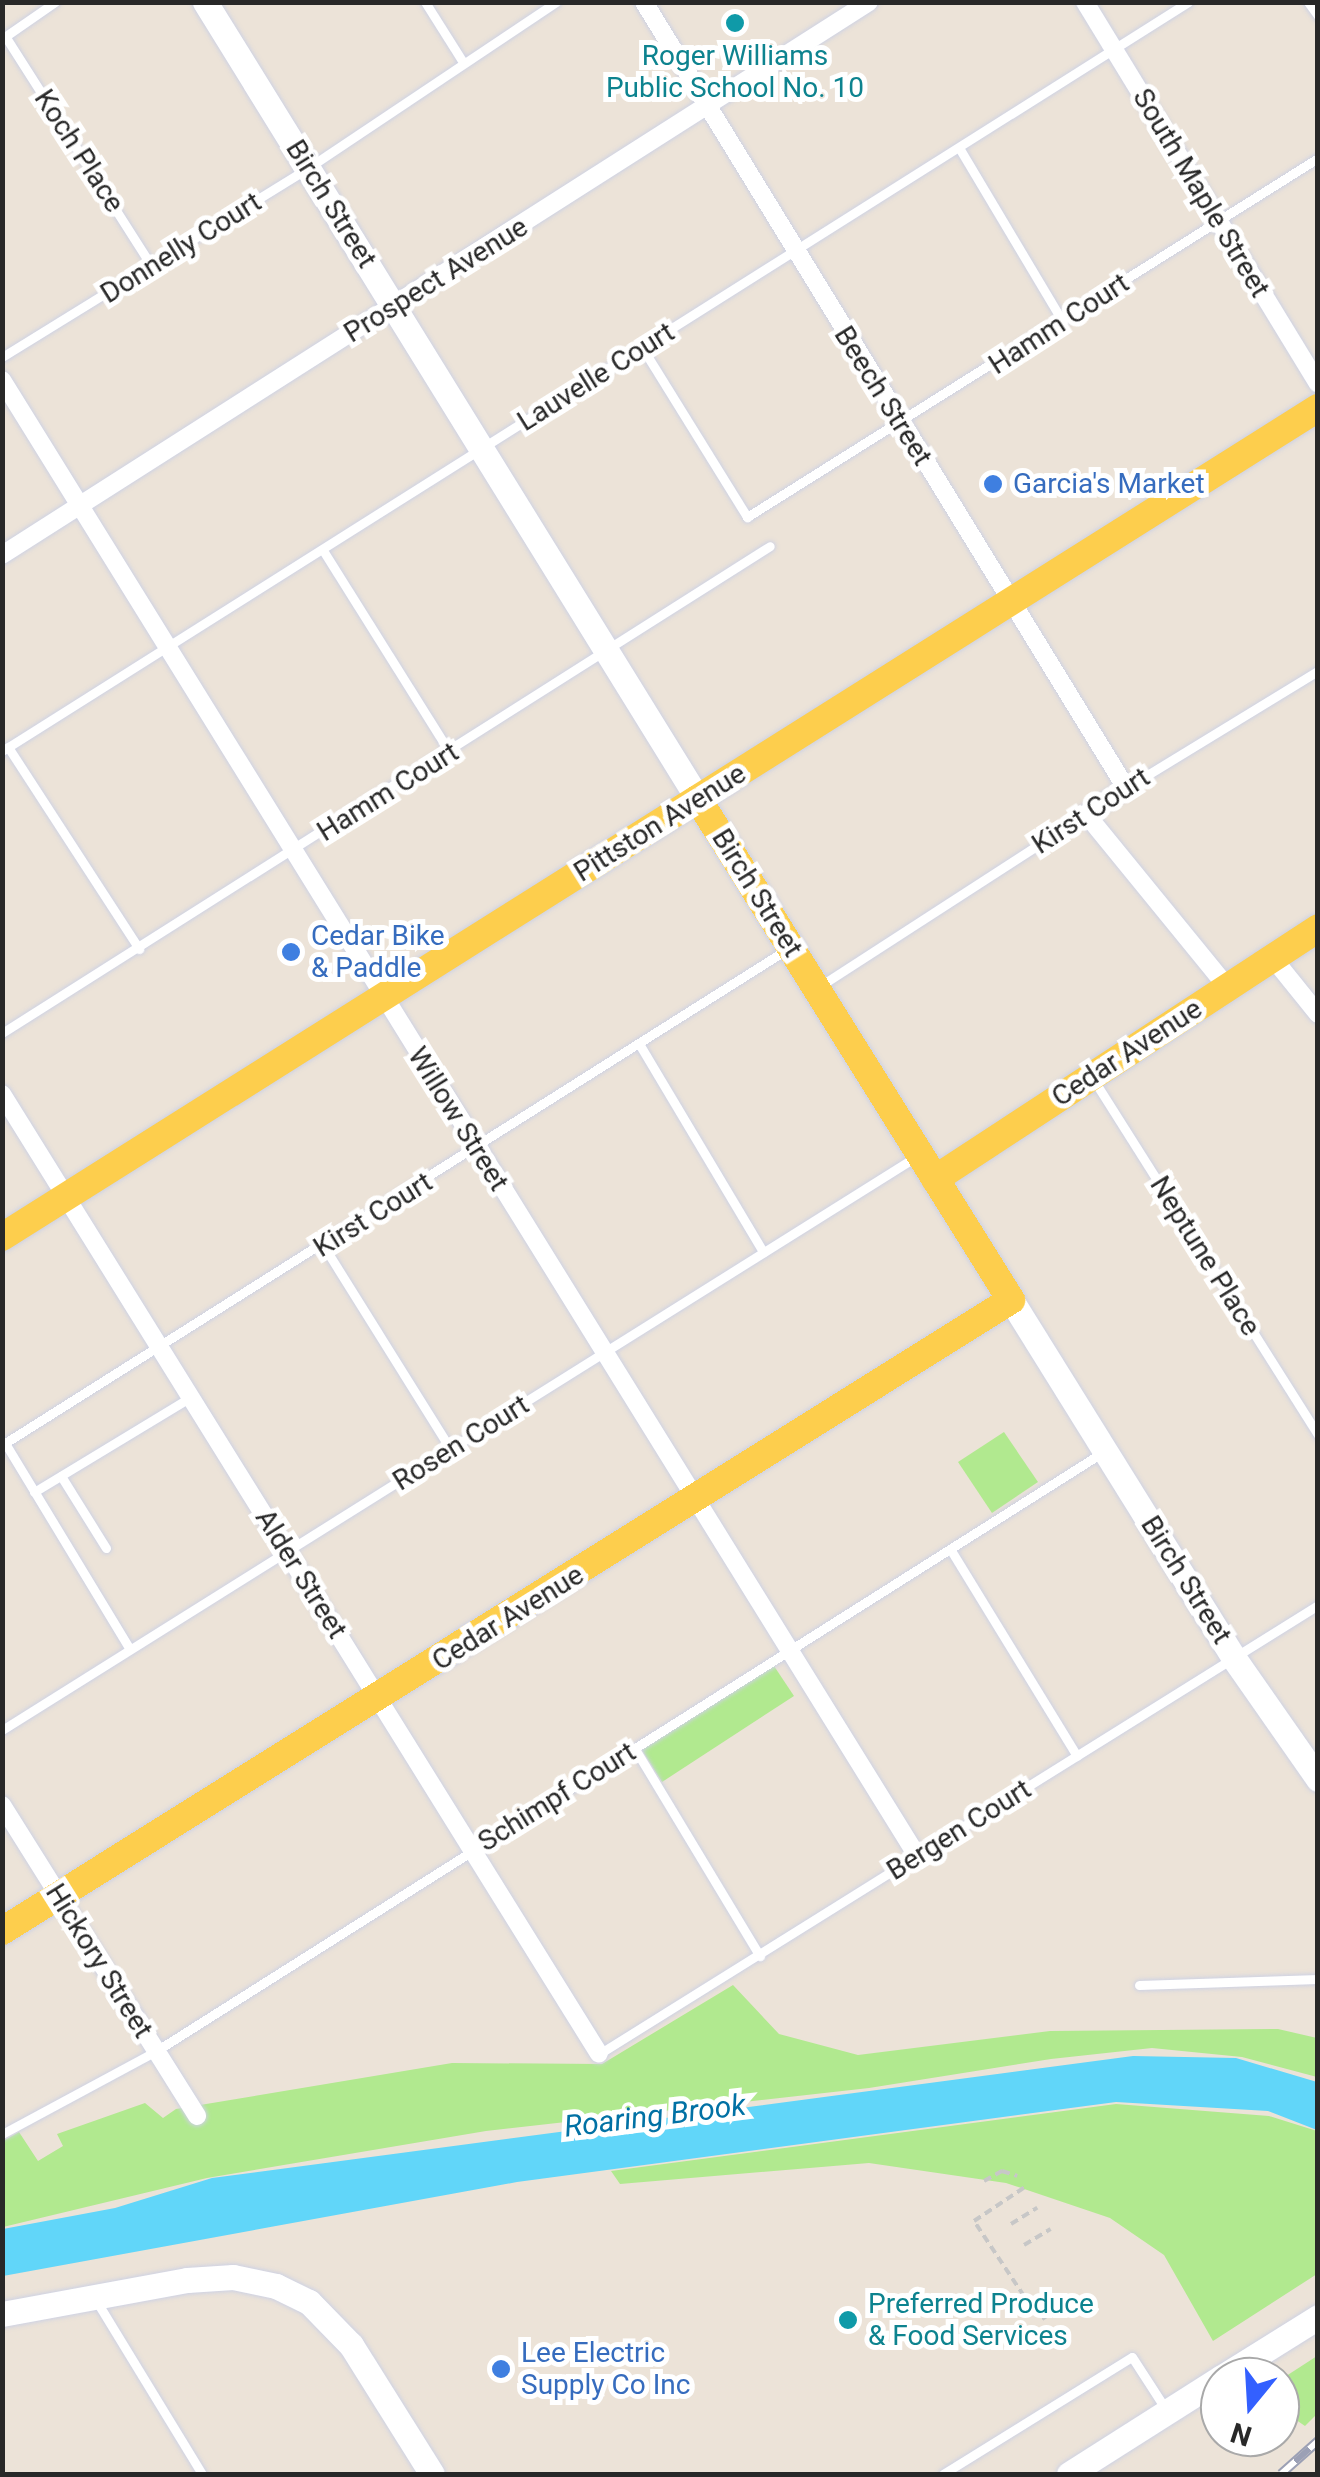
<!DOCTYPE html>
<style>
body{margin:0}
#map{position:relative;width:1320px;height:2477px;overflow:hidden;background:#ece3d8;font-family:Roboto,sans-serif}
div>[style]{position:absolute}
.green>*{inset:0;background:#b1e98f}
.water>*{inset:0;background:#61d6f9}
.path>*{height:4px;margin-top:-2px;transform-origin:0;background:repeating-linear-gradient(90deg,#c7c7c7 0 8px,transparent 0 13px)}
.roads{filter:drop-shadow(0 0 2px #ced2e3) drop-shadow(0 0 2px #ced2e3)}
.lane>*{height:9px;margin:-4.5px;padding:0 4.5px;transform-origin:4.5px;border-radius:4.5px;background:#fff}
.street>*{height:18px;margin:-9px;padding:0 9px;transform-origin:9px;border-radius:9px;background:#fff}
.secondary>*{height:25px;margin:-12.5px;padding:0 12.5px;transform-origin:12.5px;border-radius:12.5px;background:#fff}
.primary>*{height:28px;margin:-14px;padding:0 14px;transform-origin:14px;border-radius:14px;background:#fdce4d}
.rail>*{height:10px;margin-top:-5px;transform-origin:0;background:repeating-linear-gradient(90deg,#fff 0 19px,#9ba0b5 0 38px);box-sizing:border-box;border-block:2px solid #9ba0b5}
.dots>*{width:28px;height:28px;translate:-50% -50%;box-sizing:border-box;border:5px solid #fff;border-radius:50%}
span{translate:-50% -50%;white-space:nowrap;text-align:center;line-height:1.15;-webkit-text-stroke:10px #fff;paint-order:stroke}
.culture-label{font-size:28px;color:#0d838f}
.left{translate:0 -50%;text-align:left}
.street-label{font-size:28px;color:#282828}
.shop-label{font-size:28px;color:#366cbe}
.water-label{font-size:30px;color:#0171a4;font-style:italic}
.frame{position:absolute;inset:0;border:5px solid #282828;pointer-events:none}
.north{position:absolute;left:1200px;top:2357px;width:100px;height:100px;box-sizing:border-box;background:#fff;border:2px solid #a9a9a9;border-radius:50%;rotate:198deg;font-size:28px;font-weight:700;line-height:40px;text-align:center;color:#282828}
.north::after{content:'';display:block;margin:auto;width:35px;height:45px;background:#3360ff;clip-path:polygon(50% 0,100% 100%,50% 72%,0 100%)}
</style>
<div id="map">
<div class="green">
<i style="clip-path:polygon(1004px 1432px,1038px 1482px,992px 1513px,958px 1462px)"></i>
<i style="clip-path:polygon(774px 1666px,794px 1696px,662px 1782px,642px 1750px)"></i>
<i style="clip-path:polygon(733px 1985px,779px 2034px,858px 2055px,1050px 2031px,1278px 2029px,1317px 2038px,1317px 2077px,1242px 2057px,1152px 2048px,1051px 2059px,869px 2088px,486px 2131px,207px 2178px,3px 2227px,3px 2141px,19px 2132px,38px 2161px,63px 2146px,57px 2134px,145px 2103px,163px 2118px,176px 2109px,452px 2063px,602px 2064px)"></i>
<i style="clip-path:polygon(1116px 2104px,1269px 2116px,1317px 2131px,1317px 2274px,1213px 2341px,1164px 2255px,1110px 2218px,1006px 2183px,869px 2163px,620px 2184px,611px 2171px)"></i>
<i style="clip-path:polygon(1317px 2356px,1317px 2414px,1305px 2426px,1280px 2409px,1280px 2380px)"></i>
</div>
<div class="water">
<i style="clip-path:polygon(1133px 2056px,1236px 2058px,1317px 2082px,1317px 2130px,1268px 2111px,1116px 2102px,517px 2182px,3px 2276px,3px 2229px,115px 2208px,212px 2178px)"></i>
</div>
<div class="path">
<i style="left:984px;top:2181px;width:21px;rotate:-29deg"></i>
<i style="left:1002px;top:2171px;width:16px;rotate:18deg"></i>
<i style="left:1011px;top:2224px;width:31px;rotate:-32deg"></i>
<i style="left:1024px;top:2245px;width:31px;rotate:-31deg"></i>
<i style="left:1024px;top:2296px;width:90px;rotate:-123.7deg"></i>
<i style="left:974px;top:2221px;width:61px;rotate:-33.7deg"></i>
<i style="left:1042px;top:2319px;width:24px;rotate:-33deg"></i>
</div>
<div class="roads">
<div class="lane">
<i style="left:425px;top:2px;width:71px;rotate:57.7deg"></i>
<i style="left:1308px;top:2px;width:17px;rotate:54deg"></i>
<i style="left:5px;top:36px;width:274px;rotate:57.5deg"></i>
<i style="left:3px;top:38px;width:63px;rotate:-34.7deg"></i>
<i style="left:961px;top:151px;width:199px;rotate:59.2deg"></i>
<i style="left:643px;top:349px;width:198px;rotate:58.2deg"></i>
<i style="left:747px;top:517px;width:674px;rotate:-32.16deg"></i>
<i style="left:2px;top:357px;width:360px;rotate:-31.7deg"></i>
<i style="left:308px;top:168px;width:298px;rotate:-33.8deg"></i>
<i style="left:324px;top:552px;width:237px;rotate:57.9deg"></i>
<i style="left:8px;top:747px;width:241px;rotate:57deg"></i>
<i style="left:2px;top:751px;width:1403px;rotate:-32.27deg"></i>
<i style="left:1126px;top:788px;width:225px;rotate:-31.4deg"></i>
<i style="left:820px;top:986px;width:317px;rotate:-32.9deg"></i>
<i style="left:2px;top:1033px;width:909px;rotate:-32.38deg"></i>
<i style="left:641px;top:1047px;width:239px;rotate:59.2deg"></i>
<i style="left:1095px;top:1082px;width:418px;rotate:57.7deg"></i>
<i style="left:323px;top:1245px;width:242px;rotate:58deg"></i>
<i style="left:5px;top:1443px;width:241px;rotate:58.8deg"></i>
<i style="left:2px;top:1445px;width:927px;rotate:-32.27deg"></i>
<i style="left:61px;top:1476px;width:85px;rotate:58deg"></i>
<i style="left:34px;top:1492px;width:184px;rotate:-31.2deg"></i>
<i style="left:952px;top:1552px;width:239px;rotate:58.5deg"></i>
<i style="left:2px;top:1730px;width:1080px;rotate:-32.1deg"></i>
<i style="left:635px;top:1749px;width:242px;rotate:58.9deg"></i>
<i style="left:1139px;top:1985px;width:179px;rotate:-1.9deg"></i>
<i style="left:599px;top:2054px;width:848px;rotate:-31.98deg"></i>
<i style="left:2px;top:2134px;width:175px;rotate:-28.3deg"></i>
<i style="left:156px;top:2051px;width:1121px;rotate:-32.31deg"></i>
<i style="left:97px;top:2302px;width:202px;rotate:58.6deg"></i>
<i style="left:943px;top:2474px;width:222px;rotate:-31.8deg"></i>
<i style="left:1132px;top:2357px;width:64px;rotate:57.1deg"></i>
</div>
<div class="street">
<i style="left:644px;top:2px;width:922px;rotate:58.48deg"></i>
<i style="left:1126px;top:788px;width:48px;rotate:147deg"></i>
<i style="left:1086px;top:814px;width:223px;rotate:50.8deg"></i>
<i style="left:1085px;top:2px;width:447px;rotate:58.6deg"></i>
<i style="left:2px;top:380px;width:1737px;rotate:58.2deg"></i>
<i style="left:2px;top:555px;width:1028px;rotate:-32.53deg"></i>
<i style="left:1272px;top:957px;width:73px;rotate:51.1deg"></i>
<i style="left:2px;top:1094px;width:1130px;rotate:58.12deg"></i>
<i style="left:2px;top:1805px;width:367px;rotate:57.9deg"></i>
</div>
<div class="secondary">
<i style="left:205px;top:2px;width:937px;rotate:58.26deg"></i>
<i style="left:1011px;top:1300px;width:420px;rotate:58.1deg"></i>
<i style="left:1233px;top:1657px;width:149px;rotate:55.1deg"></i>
<i style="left:2px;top:2314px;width:188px;rotate:-10.4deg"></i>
<i style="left:187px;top:2280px;width:46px;rotate:-3.7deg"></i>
<i style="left:233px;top:2277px;width:44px;rotate:11.8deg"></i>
<i style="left:276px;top:2286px;width:37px;rotate:26deg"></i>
<i style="left:309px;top:2302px;width:60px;rotate:45.7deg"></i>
<i style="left:351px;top:2345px;width:152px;rotate:57.9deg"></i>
<i style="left:1222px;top:2377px;width:113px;rotate:-32deg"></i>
<i style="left:1069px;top:2474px;width:179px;rotate:-32.4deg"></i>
</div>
<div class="primary">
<i style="left:935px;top:1179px;width:458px;rotate:-33.2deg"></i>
<i style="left:2px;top:1237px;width:1555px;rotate:-32.21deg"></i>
<i style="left:2px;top:1931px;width:1190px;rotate:-32.02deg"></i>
<i style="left:1011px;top:1300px;width:591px;rotate:-122deg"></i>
</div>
</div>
<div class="rail">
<i style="left:1281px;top:2474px;width:50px;rotate:-41.7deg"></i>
</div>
<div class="dots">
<i style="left:735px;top:23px;background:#0f9aa8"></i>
<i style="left:993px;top:484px;background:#3f7fe0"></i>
<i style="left:291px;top:952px;background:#3f7fe0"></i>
<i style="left:848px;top:2320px;background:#0f9aa8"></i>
<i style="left:501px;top:2369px;background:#3f7fe0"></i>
</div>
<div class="culture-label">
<span style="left:735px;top:72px">Roger Williams<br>Public School No. 10</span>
<span class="left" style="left:868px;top:2320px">Preferred Produce<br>&amp; Food Services</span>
</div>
<div class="street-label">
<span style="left:79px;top:151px;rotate:57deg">Koch Place</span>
<span style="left:1201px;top:193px;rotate:59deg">South Maple Street</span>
<span style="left:331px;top:204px;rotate:58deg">Birch Street</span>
<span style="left:181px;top:248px;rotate:-32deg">Donnelly Court</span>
<span style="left:436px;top:280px;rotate:-32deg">Prospect Avenue</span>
<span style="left:1059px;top:324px;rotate:-33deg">Hamm Court</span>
<span style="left:596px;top:377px;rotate:-32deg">Lauvelle Court</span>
<span style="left:883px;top:396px;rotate:58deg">Beech Street</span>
<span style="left:388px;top:792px;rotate:-32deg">Hamm Court</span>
<span style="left:1091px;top:811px;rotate:-33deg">Kirst Court</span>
<span style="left:660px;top:823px;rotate:-32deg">Pittston Avenue</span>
<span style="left:757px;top:893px;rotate:58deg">Birch Street</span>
<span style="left:1127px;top:1053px;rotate:-33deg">Cedar Avenue</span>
<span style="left:458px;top:1119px;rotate:58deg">Willow Street</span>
<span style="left:373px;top:1215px;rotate:-32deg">Kirst Court</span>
<span style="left:1205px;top:1256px;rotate:58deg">Neptune Place</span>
<span style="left:461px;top:1443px;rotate:-32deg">Rosen Court</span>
<span style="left:301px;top:1574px;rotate:58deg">Alder Street</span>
<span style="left:1186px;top:1580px;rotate:58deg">Birch Street</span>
<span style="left:508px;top:1618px;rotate:-32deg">Cedar Avenue</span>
<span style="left:557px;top:1797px;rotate:-32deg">Schimpf Court</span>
<span style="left:959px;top:1830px;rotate:-32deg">Bergen Court</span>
<span style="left:99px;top:1961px;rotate:58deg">Hickory Street</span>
</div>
<div class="shop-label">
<span class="left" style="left:1013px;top:484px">Garcia's Market</span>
<span class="left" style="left:311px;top:952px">Cedar Bike<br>&amp; Paddle</span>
<span class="left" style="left:521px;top:2369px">Lee Electric<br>Supply Co Inc</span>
</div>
<div class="water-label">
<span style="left:655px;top:2116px;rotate:-7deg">Roaring Brook</span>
</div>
<div class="frame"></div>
<div class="north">N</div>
</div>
